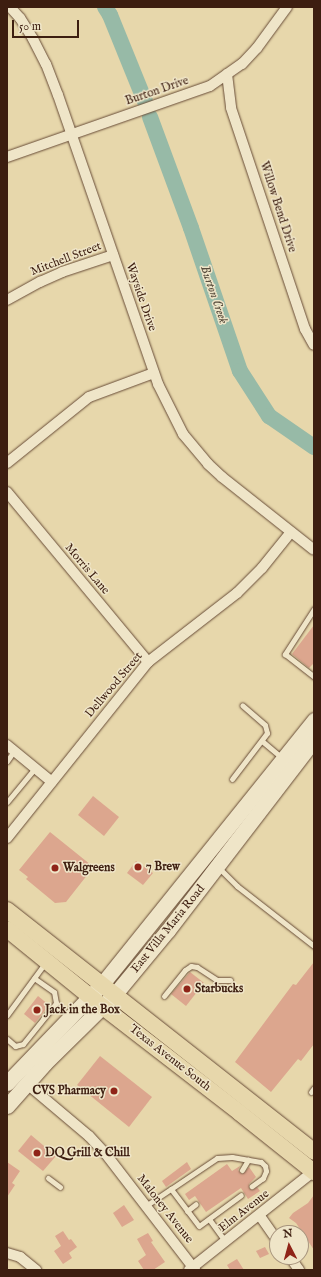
<!DOCTYPE html>
<style>
body{margin:0}
#map{position:relative;width:321px;height:1277px;overflow:hidden;background:#e7d7ab;font-family:"IM FELL English",serif}
div>[style]{position:absolute}
.river>*{height:16px;margin:-8px;padding:0 8px;transform-origin:8px;border-radius:8px;background:#97baa7}
.building>*{inset:0;background:#dca68e}
.roads{filter:drop-shadow(0 0 1px #684c37) drop-shadow(0 0 1px #684c37)}
.service>*{height:5px;margin:-2.5px;padding:0 2.5px;transform-origin:2.5px;border-radius:2.5px;background:#efe5c8}
.minor>*{height:10px;margin:-5px;padding:0 5px;transform-origin:5px;border-radius:5px;background:#efe5c8}
.secondary>*{height:15px;margin:-7.5px;padding:0 7.5px;transform-origin:7.5px;border-radius:7.5px;background:#efe5c8}
.primary>*{height:16px;margin:-8px;padding:0 8px;transform-origin:8px;border-radius:8px;background:#e7d7ab}
.dots>*{width:11px;height:11px;translate:-50% -50%;box-sizing:border-box;border:2px solid #efe5c8;border-radius:50%}
span{translate:-50% -50%;white-space:nowrap;text-align:center;line-height:1.15;-webkit-text-stroke:3px #efe5c8;paint-order:stroke}
.street-label{font-size:12px;color:#3d1e10}
.poi-label{font-size:12px;color:#3d1e10;font-weight:700}
.left{translate:0 -50%;text-align:left}
.right{translate:-100% -50%;text-align:right}
.water-label{font-size:13px;color:#584d3d;font-style:italic}
.frame{position:absolute;inset:0;border:8px solid #3d1e10;pointer-events:none}
.north{position:absolute;left:269px;top:1225px;width:40px;height:40px;box-sizing:border-box;background:#efe5c8;border:1px solid #a8957e;border-radius:50%;rotate:354deg;font-size:11px;font-weight:700;line-height:16px;text-align:center;color:#3d1e10}
.north::after{content:'';display:block;margin:auto;width:14px;height:18px;background:#8f2418;clip-path:polygon(50% 0,100% 100%,50% 72%,0 100%)}
.scale{position:absolute;left:12px;top:20px;width:67px;height:18px;box-sizing:border-box;border:2px solid #3d1e10;border-top:0;padding-left:5px;font-size:12px;line-height:14px;white-space:nowrap;color:#3d1e10;-webkit-text-stroke:3px #efe5c8;paint-order:stroke}
</style>
<div id="map">
<div class="river">
<i style="left:105px;top:7px;width:9px;rotate:58deg"></i>
<i style="left:110px;top:15px;width:93px;rotate:67.9deg"></i>
<i style="left:150px;top:117px;width:118px;rotate:69.7deg"></i>
<i style="left:191px;top:228px;width:151px;rotate:71.1deg"></i>
<i style="left:240px;top:371px;width:54px;rotate:57.2deg"></i>
<i style="left:269px;top:416px;width:55px;rotate:34.6deg"></i>
</div>
<div class="building">
<i style="clip-path:polygon(314px 625px,314px 663px,309px 668px,292px 654px)"></i>
<i style="clip-path:polygon(93px 796px,119px 817px,104px 836px,78px 815px)"></i>
<i style="clip-path:polygon(50px 832px,91px 865px,86px 872px,88px 874px,66px 902px,55px 903px,26px 879px,28px 877px,19px 870px)"></i>
<i style="clip-path:polygon(136px 861px,153px 873px,143px 885px,127px 873px)"></i>
<i style="clip-path:polygon(314px 962px,314px 1044px,301px 1061px,298px 1059px,271px 1092px,235px 1062px,293px 984px,296px 985px)"></i>
<i style="clip-path:polygon(190px 972px,204px 983px,186px 1006px,171px 994px)"></i>
<i style="clip-path:polygon(38px 996px,49px 1005px,35px 1023px,24px 1014px)"></i>
<i style="clip-path:polygon(100px 1056px,152px 1097px,129px 1127px,77px 1085px)"></i>
<i style="clip-path:polygon(31px 1135px,56px 1156px,43px 1171px,18px 1151px)"></i>
<i style="clip-path:polygon(7px 1162px,20px 1171px,12px 1183px,15px 1185px,7px 1197px)"></i>
<i style="clip-path:polygon(187px 1162px,191px 1169px,166px 1187px,162px 1181px)"></i>
<i style="clip-path:polygon(227px 1164px,232px 1171px,240px 1166px,238px 1170px,242px 1174px,245px 1172px,249px 1167px,256px 1177px,249px 1184px,249px 1188px,253px 1190px,257px 1187px,260px 1191px,248px 1199px,241px 1188px,206px 1212px,195px 1196px,189px 1200px,185px 1194px)"></i>
<i style="clip-path:polygon(314px 1195px,314px 1250px,296px 1223px,289px 1218px,293px 1213px,308px 1203px)"></i>
<i style="clip-path:polygon(124px 1205px,134px 1220px,122px 1227px,113px 1213px)"></i>
<i style="clip-path:polygon(63px 1231px,69px 1240px,71px 1239px,77px 1247px,69px 1253px,72px 1258px,63px 1264px,54px 1251px,61px 1246px,55px 1236px)"></i>
<i style="clip-path:polygon(148px 1233px,153px 1241px,151px 1242px,165px 1262px,153px 1270px,144px 1270px,138px 1261px,146px 1255px,137px 1239px)"></i>
<i style="clip-path:polygon(265px 1247px,269px 1254px,260px 1258px,256px 1251px)"></i>
<i style="clip-path:polygon(237px 1259px,244px 1270px,230px 1270px,227px 1265px)"></i>
</div>
<div class="roads">
<div class="service">
<i style="left:314px;top:609px;width:54px;rotate:122.8deg"></i>
<i style="left:285px;top:654px;width:37px;rotate:38deg"></i>
<i style="left:262px;top:741px;width:25px;rotate:40deg"></i>
<i style="left:7px;top:761px;width:12px;rotate:-55deg"></i>
<i style="left:232px;top:779px;width:58px;rotate:-52.7deg"></i>
<i style="left:267px;top:733px;width:8px;rotate:-104deg"></i>
<i style="left:265px;top:725px;width:30px;rotate:-139deg"></i>
<i style="left:7px;top:802px;width:44px;rotate:-50.5deg"></i>
<i style="left:218px;top:867px;width:27px;rotate:45deg"></i>
<i style="left:237px;top:886px;width:98px;rotate:37.9deg"></i>
<i style="left:164px;top:996px;width:33px;rotate:-51deg"></i>
<i style="left:185px;top:970px;width:7px;rotate:-34deg"></i>
<i style="left:191px;top:966px;width:6px;rotate:9deg"></i>
<i style="left:197px;top:967px;width:24px;rotate:33deg"></i>
<i style="left:217px;top:980px;width:13px"></i>
<i style="left:7px;top:1015px;width:64px;rotate:-53.8deg"></i>
<i style="left:7px;top:1039px;width:11px;rotate:41deg"></i>
<i style="left:15px;top:1046px;width:8px;rotate:-14deg"></i>
<i style="left:23px;top:1044px;width:53px;rotate:-51.2deg"></i>
<i style="left:56px;top:1003px;width:11px;rotate:-100deg"></i>
<i style="left:54px;top:992px;width:24px;rotate:-145deg"></i>
<i style="left:311px;top:1092px;width:5px;rotate:-53deg"></i>
<i style="left:242px;top:1170px;width:12px;rotate:-59deg"></i>
<i style="left:48px;top:1178px;width:15px;rotate:37deg"></i>
<i style="left:171px;top:1189px;width:55px;rotate:-34deg"></i>
<i style="left:217px;top:1158px;width:15px;rotate:-4deg"></i>
<i style="left:232px;top:1157px;width:29px;rotate:10deg"></i>
<i style="left:261px;top:1162px;width:6px;rotate:45deg"></i>
<i style="left:265px;top:1166px;width:5px;rotate:79deg"></i>
<i style="left:266px;top:1171px;width:8px;rotate:113deg"></i>
<i style="left:263px;top:1178px;width:14px;rotate:144deg"></i>
<i style="left:147px;top:1205px;width:29px;rotate:-34deg"></i>
<i style="left:171px;top:1189px;width:46px;rotate:52.9deg"></i>
<i style="left:199px;top:1226px;width:52px;rotate:-36.4deg"></i>
<i style="left:187px;top:1211px;width:11px;rotate:-38deg"></i>
<i style="left:209px;top:1219px;width:29px;rotate:54deg"></i>
</div>
<div class="minor">
<i style="left:10px;top:7px;width:15px;rotate:48deg"></i>
<i style="left:20px;top:18px;width:25px;rotate:58deg"></i>
<i style="left:33px;top:39px;width:28px;rotate:63deg"></i>
<i style="left:46px;top:64px;width:33px;rotate:69deg"></i>
<i style="left:58px;top:95px;width:306px;rotate:70.9deg"></i>
<i style="left:158px;top:384px;width:56px;rotate:63.4deg"></i>
<i style="left:183px;top:434px;width:39px;rotate:50deg"></i>
<i style="left:208px;top:464px;width:19px;rotate:43deg"></i>
<i style="left:222px;top:477px;width:117px;rotate:38.4deg"></i>
<i style="left:227px;top:74px;width:34px;rotate:83deg"></i>
<i style="left:231px;top:108px;width:233px;rotate:71.5deg"></i>
<i style="left:305px;top:329px;width:18px;rotate:61deg"></i>
<i style="left:7px;top:157px;width:215px;rotate:-19.3deg"></i>
<i style="left:210px;top:86px;width:39px;rotate:-35deg"></i>
<i style="left:242px;top:64px;width:22px;rotate:-47deg"></i>
<i style="left:257px;top:48px;width:51px;rotate:-53.8deg"></i>
<i style="left:7px;top:300px;width:38px;rotate:-29deg"></i>
<i style="left:40px;top:282px;width:24px;rotate:-24deg"></i>
<i style="left:62px;top:272px;width:54px;rotate:-18.4deg"></i>
<i style="left:7px;top:463px;width:105px;rotate:-38.8deg"></i>
<i style="left:89px;top:397px;width:69px;rotate:-20.3deg"></i>
<i style="left:7px;top:492px;width:221px;rotate:50.3deg"></i>
<i style="left:7px;top:745px;width:58px;rotate:39.4deg"></i>
<i style="left:7px;top:838px;width:226px;rotate:-51.3deg"></i>
<i style="left:148px;top:662px;width:113px;rotate:-37.8deg"></i>
<i style="left:237px;top:593px;width:35px;rotate:-45deg"></i>
<i style="left:262px;top:568px;width:46px;rotate:-51.1deg"></i>
<i style="left:26px;top:1083px;width:82px;rotate:40.1deg"></i>
<i style="left:89px;top:1136px;width:23px;rotate:47deg"></i>
<i style="left:105px;top:1153px;width:148px;rotate:52.4deg"></i>
<i style="left:260px;top:1216px;width:29px;rotate:55deg"></i>
<i style="left:7px;top:1253px;width:14px;rotate:17deg"></i>
<i style="left:20px;top:1257px;width:21px;rotate:39deg"></i>
<i style="left:290px;top:1257px;width:16px;rotate:55deg"></i>
<i style="left:189px;top:1270px;width:159px;rotate:-38.4deg"></i>
</div>
<div class="secondary">
<i style="left:7px;top:1083px;width:137px;rotate:-46.2deg"></i>
<i style="left:102px;top:984px;width:339px;rotate:-51.2deg"></i>
<i style="left:7px;top:1106px;width:57px;rotate:-48.5deg"></i>
<i style="left:45px;top:1063px;width:98px;rotate:-44.6deg"></i>
<i style="left:115px;top:994px;width:83px;rotate:-50.4deg"></i>
<i style="left:168px;top:930px;width:240px;rotate:-52.5deg"></i>
</div>
<div class="primary">
<i style="left:7px;top:910px;width:391px;rotate:38.2deg"></i>
<i style="left:7px;top:929px;width:124px;rotate:39.1deg"></i>
<i style="left:103px;top:1007px;width:173px;rotate:37.7deg"></i>
<i style="left:240px;top:1113px;width:95px;rotate:38.6deg"></i>
</div>
</div>
<div class="dots">
<i style="left:138px;top:867px;background:#8f2418"></i>
<i style="left:55px;top:868px;background:#8f2418"></i>
<i style="left:187px;top:989px;background:#8f2418"></i>
<i style="left:37px;top:1010px;background:#8f2418"></i>
<i style="left:114px;top:1091px;background:#8f2418"></i>
<i style="left:37px;top:1153px;background:#8f2418"></i>
</div>
<div class="street-label">
<span style="left:157px;top:91px;rotate:-19deg">Burton Drive</span>
<span style="left:278px;top:207px;rotate:72deg">Willow Bend Drive</span>
<span style="left:66px;top:259px;rotate:-21deg">Mitchell Street</span>
<span style="left:141px;top:297px;rotate:71deg">Wayside Drive</span>
<span style="left:87px;top:569px;rotate:50deg">Morris Lane</span>
<span style="left:114px;top:685px;rotate:-50deg">Dellwood Street</span>
<span style="left:168px;top:929px;rotate:-51deg">East Villa Maria Road</span>
<span style="left:170px;top:1058px;rotate:38deg">Texas Avenue South</span>
<span style="left:165px;top:1209px;rotate:52deg">Maloney Avenue</span>
<span style="left:244px;top:1211px;rotate:-38deg">Elm Avenue</span>
</div>
<div class="poi-label">
<span class="left" style="left:146px;top:867px">7 Brew</span>
<span class="left" style="left:63px;top:868px">Walgreens</span>
<span class="left" style="left:195px;top:989px">Starbucks</span>
<span class="left" style="left:45px;top:1010px">Jack in the Box</span>
<span class="right" style="left:106px;top:1091px">CVS Pharmacy</span>
<span class="left" style="left:45px;top:1153px">DQ Grill &amp; Chill</span>
</div>
<div class="water-label">
<span style="left:213px;top:295px;rotate:71deg">Burton Creek</span>
</div>
<div class="frame"></div>
<div class="north">N</div>
<div class="scale">50 m</div>
</div>
